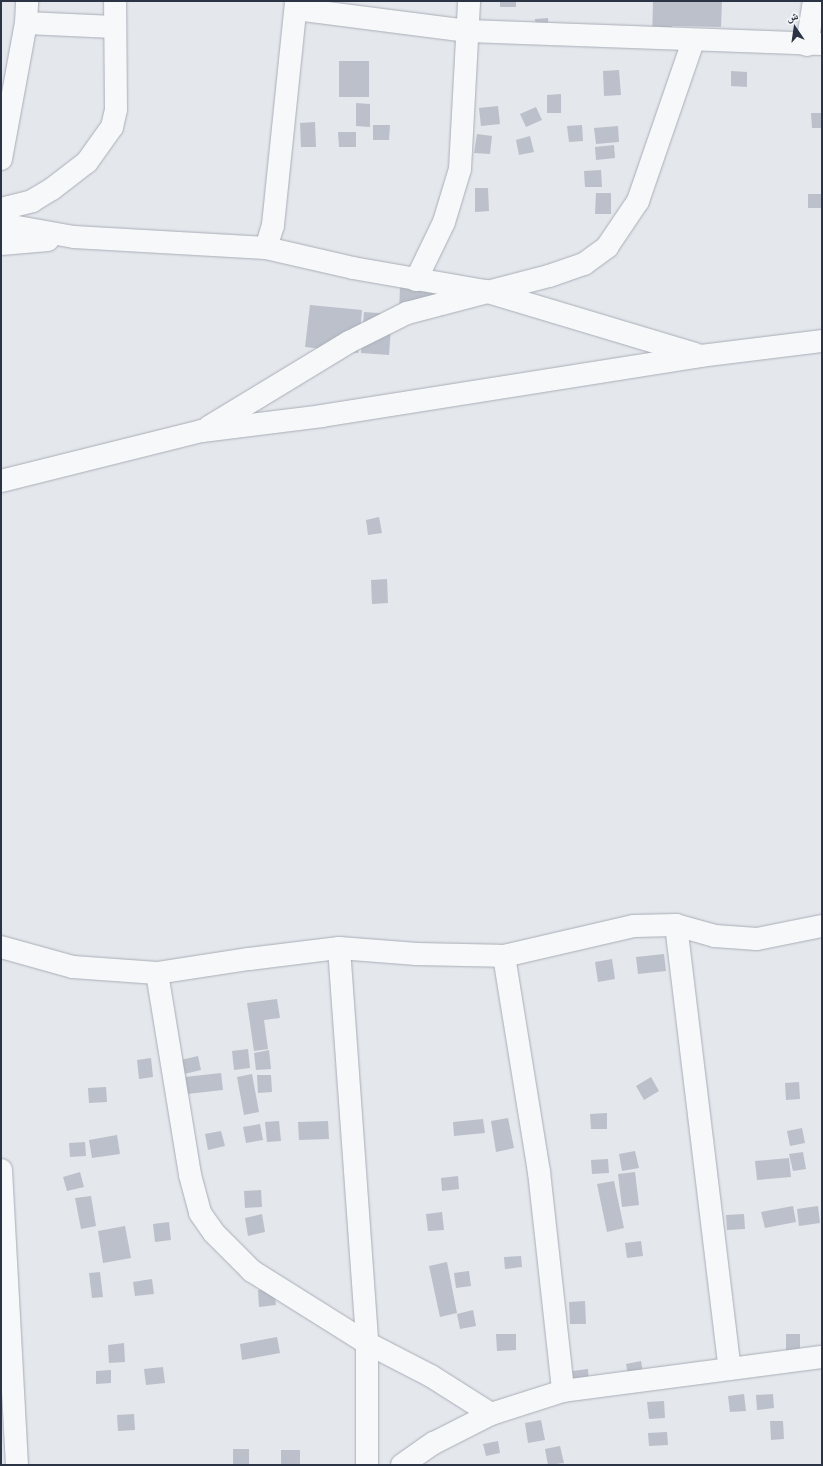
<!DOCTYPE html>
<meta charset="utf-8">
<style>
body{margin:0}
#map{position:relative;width:823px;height:1466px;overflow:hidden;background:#e4e7ec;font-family:"Golos Text","Noto Naskh Arabic",sans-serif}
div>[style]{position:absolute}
.building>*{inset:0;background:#bbc0ca}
.roads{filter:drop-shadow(0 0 1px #a9aeb7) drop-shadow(0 0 1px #a9aeb7)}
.street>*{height:22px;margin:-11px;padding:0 11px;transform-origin:11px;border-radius:11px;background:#f7f8fa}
span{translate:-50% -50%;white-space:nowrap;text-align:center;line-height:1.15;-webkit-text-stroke:3.5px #f4f6f9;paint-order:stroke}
.frame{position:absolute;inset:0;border:2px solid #2b3445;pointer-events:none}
.north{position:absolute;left:775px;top:8px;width:40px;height:40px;-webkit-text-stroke:3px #f4f6f9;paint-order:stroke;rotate:347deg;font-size:11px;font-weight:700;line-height:16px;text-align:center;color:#2b3445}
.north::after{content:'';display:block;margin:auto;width:14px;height:18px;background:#2b3445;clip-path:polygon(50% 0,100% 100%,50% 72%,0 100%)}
</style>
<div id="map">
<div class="building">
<i style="clip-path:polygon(500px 1px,516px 1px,516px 7px,500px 7px)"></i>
<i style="clip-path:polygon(653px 1px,722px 1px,721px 27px,672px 26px,671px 40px,652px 40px)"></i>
<i style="clip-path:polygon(548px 18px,549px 34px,536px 34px,535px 19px)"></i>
<i style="clip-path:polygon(339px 61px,369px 61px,369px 97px,339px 97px)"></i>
<i style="clip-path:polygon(619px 70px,621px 95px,604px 96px,603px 71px)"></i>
<i style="clip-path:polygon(731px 71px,747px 72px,747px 87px,731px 86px)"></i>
<i style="clip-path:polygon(561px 94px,561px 113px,547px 113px,547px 95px)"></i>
<i style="clip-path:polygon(356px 103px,370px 104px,370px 127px,356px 126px)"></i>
<i style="clip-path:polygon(498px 106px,500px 124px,481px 126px,479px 108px)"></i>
<i style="clip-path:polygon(536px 107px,542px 120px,526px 127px,520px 114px)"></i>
<i style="clip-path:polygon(811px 113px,822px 113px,822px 128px,812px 128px)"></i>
<i style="clip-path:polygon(315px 122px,316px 147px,301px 147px,300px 123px)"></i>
<i style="clip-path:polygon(373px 125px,390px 125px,389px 140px,373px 140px)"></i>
<i style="clip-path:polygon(582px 125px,583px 141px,569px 142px,567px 126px)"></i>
<i style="clip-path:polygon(618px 126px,619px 142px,596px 144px,594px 128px)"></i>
<i style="clip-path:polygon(338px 132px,356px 132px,356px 147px,339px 147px)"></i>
<i style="clip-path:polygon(477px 134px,492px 136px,490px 154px,474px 153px)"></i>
<i style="clip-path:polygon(530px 136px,534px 152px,519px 155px,516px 140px)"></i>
<i style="clip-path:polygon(614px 145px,615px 158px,596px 160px,595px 147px)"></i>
<i style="clip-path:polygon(601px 170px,602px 187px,585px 187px,584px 171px)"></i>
<i style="clip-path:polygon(475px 188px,488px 188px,489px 211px,475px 212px)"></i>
<i style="clip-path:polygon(596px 193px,611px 193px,611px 214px,595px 214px)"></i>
<i style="clip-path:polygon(808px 194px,821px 194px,821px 208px,808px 208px)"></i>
<i style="clip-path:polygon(400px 285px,444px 286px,443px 316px,399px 315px)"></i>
<i style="clip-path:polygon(310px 305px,362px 310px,358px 353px,305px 347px)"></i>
<i style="clip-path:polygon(364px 312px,392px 314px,389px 355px,361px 353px)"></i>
<i style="clip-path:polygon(379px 517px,382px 533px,368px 535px,366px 520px)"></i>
<i style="clip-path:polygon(387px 579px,388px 603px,372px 604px,371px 580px)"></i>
<i style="clip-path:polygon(664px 954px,666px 971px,638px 974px,636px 957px)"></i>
<i style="clip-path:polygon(612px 959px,615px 979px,598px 982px,595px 962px)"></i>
<i style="clip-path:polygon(277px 999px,280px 1018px,264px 1020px,268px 1049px,254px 1051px,247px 1003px)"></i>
<i style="clip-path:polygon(248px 1049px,250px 1068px,234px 1070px,232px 1051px)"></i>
<i style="clip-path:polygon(269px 1050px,271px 1069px,256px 1070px,254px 1053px)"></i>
<i style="clip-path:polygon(198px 1056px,201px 1070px,184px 1074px,181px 1060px)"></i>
<i style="clip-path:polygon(151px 1058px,153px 1077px,139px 1079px,137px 1060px)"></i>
<i style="clip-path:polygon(221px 1073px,223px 1090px,187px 1094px,185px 1077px)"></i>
<i style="clip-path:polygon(252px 1074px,259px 1112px,244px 1115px,237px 1077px)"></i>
<i style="clip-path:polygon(257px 1075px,271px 1075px,272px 1092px,258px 1093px)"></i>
<i style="clip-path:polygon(651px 1077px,659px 1091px,644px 1100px,636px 1086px)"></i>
<i style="clip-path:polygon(799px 1082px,800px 1099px,786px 1100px,785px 1083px)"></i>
<i style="clip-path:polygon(106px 1087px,107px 1102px,89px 1103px,88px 1088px)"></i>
<i style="clip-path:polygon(607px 1113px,607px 1129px,591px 1129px,590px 1114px)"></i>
<i style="clip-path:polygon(508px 1118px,514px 1148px,496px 1152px,491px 1121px)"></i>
<i style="clip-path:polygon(483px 1119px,485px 1133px,454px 1136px,453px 1122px)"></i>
<i style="clip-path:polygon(279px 1121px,281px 1141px,267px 1142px,265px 1122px)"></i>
<i style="clip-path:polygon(328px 1121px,329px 1139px,299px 1140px,298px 1122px)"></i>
<i style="clip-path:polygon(260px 1124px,263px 1140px,246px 1143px,243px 1127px)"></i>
<i style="clip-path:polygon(802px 1128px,805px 1143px,790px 1146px,787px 1131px)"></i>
<i style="clip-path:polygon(221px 1131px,225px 1146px,208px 1150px,205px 1134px)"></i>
<i style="clip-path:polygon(117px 1135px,120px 1154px,92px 1158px,89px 1140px)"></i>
<i style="clip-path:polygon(85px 1142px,86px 1156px,70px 1157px,69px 1143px)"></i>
<i style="clip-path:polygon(635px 1151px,639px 1168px,622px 1171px,619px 1154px)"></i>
<i style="clip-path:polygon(803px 1152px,806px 1169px,793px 1171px,789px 1154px)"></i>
<i style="clip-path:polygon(789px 1158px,791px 1177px,757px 1180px,755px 1161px)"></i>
<i style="clip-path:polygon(608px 1159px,609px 1173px,592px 1174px,591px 1160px)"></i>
<i style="clip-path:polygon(80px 1172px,84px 1187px,67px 1191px,63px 1177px)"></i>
<i style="clip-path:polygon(635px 1172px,639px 1205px,622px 1207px,618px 1174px)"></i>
<i style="clip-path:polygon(458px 1176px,459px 1189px,442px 1191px,441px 1178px)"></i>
<i style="clip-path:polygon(614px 1181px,624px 1228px,607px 1232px,597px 1184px)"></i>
<i style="clip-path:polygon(261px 1190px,262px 1207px,245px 1208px,244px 1191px)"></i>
<i style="clip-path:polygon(91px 1196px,96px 1226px,81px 1229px,75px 1198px)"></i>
<i style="clip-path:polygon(793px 1206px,796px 1222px,765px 1228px,761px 1212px)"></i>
<i style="clip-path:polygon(818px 1206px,820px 1223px,799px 1226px,797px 1209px)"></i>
<i style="clip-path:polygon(442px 1212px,444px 1230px,428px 1231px,426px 1214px)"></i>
<i style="clip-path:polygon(262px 1214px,265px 1232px,248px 1236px,245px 1218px)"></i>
<i style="clip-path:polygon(744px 1214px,745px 1229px,727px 1230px,726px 1215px)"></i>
<i style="clip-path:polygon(169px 1222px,171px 1240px,155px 1242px,153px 1224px)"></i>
<i style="clip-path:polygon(125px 1226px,131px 1258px,103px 1263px,98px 1231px)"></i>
<i style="clip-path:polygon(641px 1241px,643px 1256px,627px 1258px,625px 1243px)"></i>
<i style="clip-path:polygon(521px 1256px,522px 1267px,505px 1269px,504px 1257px)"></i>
<i style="clip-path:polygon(447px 1262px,457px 1313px,440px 1317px,429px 1266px)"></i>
<i style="clip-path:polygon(469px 1271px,471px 1286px,456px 1288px,454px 1273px)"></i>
<i style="clip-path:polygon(100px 1272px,103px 1297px,92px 1298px,89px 1273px)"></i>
<i style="clip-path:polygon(152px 1279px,154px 1294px,135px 1296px,133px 1282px)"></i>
<i style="clip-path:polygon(274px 1289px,276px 1305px,259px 1307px,258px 1290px)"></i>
<i style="clip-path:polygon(585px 1301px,586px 1324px,570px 1324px,569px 1302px)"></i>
<i style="clip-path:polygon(473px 1310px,476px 1326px,460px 1329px,457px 1314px)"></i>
<i style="clip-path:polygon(496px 1334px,516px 1334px,516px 1350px,497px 1351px)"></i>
<i style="clip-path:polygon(786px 1334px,800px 1334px,800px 1351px,786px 1351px)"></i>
<i style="clip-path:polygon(277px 1337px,280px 1353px,242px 1360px,240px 1344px)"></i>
<i style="clip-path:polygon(124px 1343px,125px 1362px,109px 1363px,108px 1345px)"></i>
<i style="clip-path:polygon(641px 1361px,644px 1378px,629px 1381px,626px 1364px)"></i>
<i style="clip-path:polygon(163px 1367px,165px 1383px,146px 1385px,144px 1369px)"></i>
<i style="clip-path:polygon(588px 1369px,589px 1386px,573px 1387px,572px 1371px)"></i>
<i style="clip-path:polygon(111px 1370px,111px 1383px,96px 1384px,96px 1371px)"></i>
<i style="clip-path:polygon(744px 1394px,746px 1411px,730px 1412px,728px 1396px)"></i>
<i style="clip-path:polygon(773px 1394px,774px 1408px,757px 1410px,756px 1395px)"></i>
<i style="clip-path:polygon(664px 1401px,665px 1418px,649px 1419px,647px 1402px)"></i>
<i style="clip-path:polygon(134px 1414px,135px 1430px,118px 1431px,117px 1415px)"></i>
<i style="clip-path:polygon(541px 1420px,545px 1440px,528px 1443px,525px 1423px)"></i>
<i style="clip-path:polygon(770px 1421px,783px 1421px,784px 1439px,771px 1440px)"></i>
<i style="clip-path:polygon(667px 1432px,668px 1445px,649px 1446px,648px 1433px)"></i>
<i style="clip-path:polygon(498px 1441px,500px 1453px,486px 1456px,483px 1444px)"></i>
<i style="clip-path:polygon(560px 1446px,564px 1463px,548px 1465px,545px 1449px)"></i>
<i style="clip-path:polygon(233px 1449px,249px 1449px,249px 1465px,233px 1465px)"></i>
<i style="clip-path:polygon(281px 1450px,300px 1450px,300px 1465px,281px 1465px)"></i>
</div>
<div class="roads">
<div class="street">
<i style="left:296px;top:9px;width:173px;rotate:7.3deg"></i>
<i style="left:468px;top:31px;width:354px;rotate:2.1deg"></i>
<i style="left:26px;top:23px;width:88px;rotate:2.6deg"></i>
<i style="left:807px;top:45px;width:45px;rotate:-81deg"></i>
<i style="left:1px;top:159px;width:138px;rotate:-79.6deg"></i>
<i style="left:26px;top:23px;width:22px;rotate:-87deg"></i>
<i style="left:1px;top:209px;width:32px;rotate:-14deg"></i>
<i style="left:32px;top:201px;width:23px;rotate:-31deg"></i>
<i style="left:52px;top:189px;width:44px;rotate:-37.6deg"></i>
<i style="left:87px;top:162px;width:43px;rotate:-54.5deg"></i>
<i style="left:112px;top:127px;width:18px;rotate:-77deg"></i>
<i style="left:116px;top:109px;width:108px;rotate:-90.5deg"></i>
<i style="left:1px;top:224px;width:74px;rotate:10.1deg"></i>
<i style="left:74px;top:237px;width:192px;rotate:3.3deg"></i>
<i style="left:266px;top:248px;width:89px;rotate:12.9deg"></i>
<i style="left:353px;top:268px;width:134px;rotate:9.9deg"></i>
<i style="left:485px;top:291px;width:219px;rotate:16.7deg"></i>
<i style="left:1px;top:244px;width:47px;rotate:-4.9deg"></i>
<i style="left:266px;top:248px;width:24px;rotate:-73deg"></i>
<i style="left:273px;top:225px;width:225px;rotate:-84.1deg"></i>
<i style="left:416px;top:280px;width:64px;rotate:-64.2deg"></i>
<i style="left:444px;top:222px;width:55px;rotate:-73.2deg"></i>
<i style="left:460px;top:169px;width:168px;rotate:-86.9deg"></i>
<i style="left:209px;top:427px;width:164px;rotate:-31.3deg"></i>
<i style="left:349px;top:342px;width:65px;rotate:-26.6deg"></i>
<i style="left:407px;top:313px;width:147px;rotate:-14.6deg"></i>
<i style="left:549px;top:276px;width:37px;rotate:-19deg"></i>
<i style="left:584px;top:264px;width:29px;rotate:-36deg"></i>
<i style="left:607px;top:247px;width:55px;rotate:-56deg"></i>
<i style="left:638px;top:201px;width:169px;rotate:-71deg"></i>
<i style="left:1px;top:481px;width:207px;rotate:-14deg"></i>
<i style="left:202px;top:431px;width:121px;rotate:-7.1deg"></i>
<i style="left:322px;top:416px;width:383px;rotate:-9deg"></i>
<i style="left:700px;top:356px;width:123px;rotate:-7deg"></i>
<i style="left:676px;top:925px;width:446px;rotate:83.1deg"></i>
<i style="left:1px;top:947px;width:75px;rotate:15.5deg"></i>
<i style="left:73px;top:967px;width:84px;rotate:4.1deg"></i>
<i style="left:157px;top:973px;width:93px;rotate:-8.7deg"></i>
<i style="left:249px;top:959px;width:91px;rotate:-7deg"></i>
<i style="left:339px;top:948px;width:78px;rotate:4.4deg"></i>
<i style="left:417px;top:954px;width:87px;rotate:1.3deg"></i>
<i style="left:504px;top:956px;width:133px;rotate:-13deg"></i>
<i style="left:634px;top:926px;width:42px;rotate:-1.4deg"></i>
<i style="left:676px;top:925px;width:41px;rotate:15.8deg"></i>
<i style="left:715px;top:936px;width:42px;rotate:4.1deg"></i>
<i style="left:757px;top:939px;width:66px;rotate:-11.3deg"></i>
<i style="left:339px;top:948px;width:396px;rotate:85.9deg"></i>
<i style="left:367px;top:1343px;width:122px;rotate:90deg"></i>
<i style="left:504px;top:956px;width:219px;rotate:80.8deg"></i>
<i style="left:539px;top:1172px;width:220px;rotate:83.7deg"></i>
<i style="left:157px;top:973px;width:205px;rotate:80.7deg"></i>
<i style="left:190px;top:1175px;width:39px;rotate:75deg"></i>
<i style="left:200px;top:1213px;width:24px;rotate:55deg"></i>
<i style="left:214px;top:1233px;width:54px;rotate:45deg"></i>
<i style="left:252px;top:1271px;width:136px;rotate:32.1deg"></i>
<i style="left:367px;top:1343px;width:72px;rotate:27.3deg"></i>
<i style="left:431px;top:1376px;width:71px;rotate:32.3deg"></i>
<i style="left:1px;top:1170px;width:295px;rotate:86.9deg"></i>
<i style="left:402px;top:1465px;width:39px;rotate:-35deg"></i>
<i style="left:434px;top:1443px;width:64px;rotate:-27deg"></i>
<i style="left:491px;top:1414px;width:76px;rotate:-17.7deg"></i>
<i style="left:563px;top:1391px;width:261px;rotate:-7.5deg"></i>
</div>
</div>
<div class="frame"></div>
<div class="north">ش</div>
</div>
